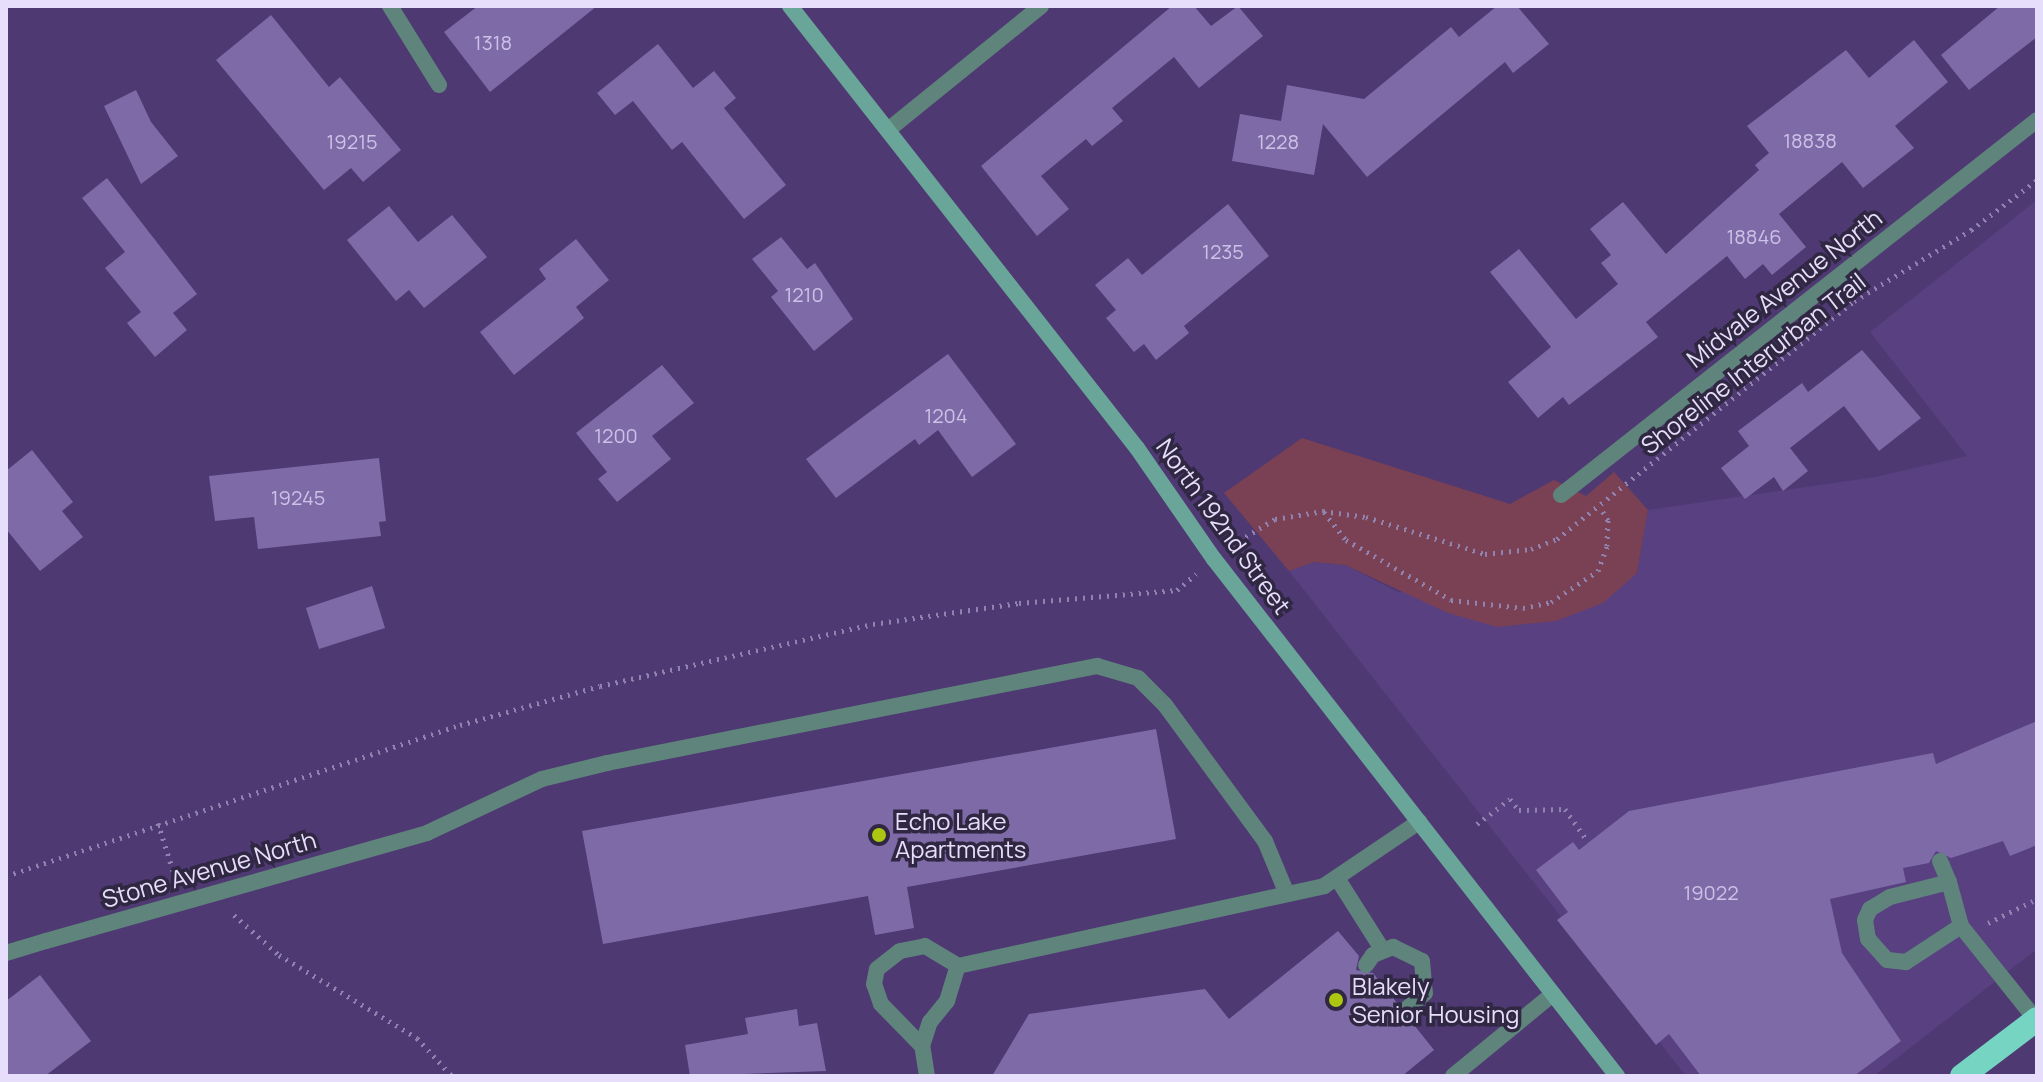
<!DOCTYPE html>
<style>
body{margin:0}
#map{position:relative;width:2043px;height:1082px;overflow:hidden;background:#4e3973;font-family:Manrope,sans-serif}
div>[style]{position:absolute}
.built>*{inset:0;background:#584081}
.green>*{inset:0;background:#7a4054}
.building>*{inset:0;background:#7f6aa8}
.path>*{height:5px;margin-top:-2.5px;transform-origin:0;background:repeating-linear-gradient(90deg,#9182af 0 2px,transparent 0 8px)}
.lane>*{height:16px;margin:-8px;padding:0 8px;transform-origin:8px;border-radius:8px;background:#5f847b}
.street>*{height:16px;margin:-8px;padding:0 8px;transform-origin:8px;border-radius:8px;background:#5f847b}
.secondary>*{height:16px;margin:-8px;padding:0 8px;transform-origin:8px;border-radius:8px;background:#69a598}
.highway>*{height:24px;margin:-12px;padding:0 12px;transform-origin:12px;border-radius:12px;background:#75d5c2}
.dots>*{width:22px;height:22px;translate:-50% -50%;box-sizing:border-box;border:4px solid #302742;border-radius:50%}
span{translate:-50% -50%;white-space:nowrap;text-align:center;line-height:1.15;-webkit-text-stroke:7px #302742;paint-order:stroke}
.number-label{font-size:20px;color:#ccc1e6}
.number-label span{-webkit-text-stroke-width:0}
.street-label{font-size:24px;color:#e6defa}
.poi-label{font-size:24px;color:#e6defa}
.left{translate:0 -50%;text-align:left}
.frame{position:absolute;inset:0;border:8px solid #e6defa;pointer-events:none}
</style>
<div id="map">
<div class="built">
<i style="clip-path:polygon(2037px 200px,2037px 949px,1874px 1076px,1686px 1076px,1289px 571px,1314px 562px,1345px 565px,1398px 592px,1637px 574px,1648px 510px,1875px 477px,1967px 456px,1870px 332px)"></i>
</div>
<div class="green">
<i style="clip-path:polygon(1302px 438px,1510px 504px,1554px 480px,1586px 496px,1614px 472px,1648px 510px,1637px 573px,1603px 603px,1556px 621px,1497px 627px,1448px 613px,1345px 565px,1314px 562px,1289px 571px,1224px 493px)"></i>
</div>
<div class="building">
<i style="clip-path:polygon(478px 6px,597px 6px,490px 92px,444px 32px)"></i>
<i style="clip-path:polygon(1172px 6px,1194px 6px,1211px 26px,1238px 6px,1263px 36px,1199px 88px,1174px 57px,1112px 108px,1123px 121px,1092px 146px,1086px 139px,1041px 176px,1069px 209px,1037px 236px,981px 166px)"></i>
<i style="clip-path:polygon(1497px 6px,1517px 6px,1549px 44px,1513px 73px,1505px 62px,1367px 177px,1323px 124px,1314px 175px,1232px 161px,1240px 114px,1281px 121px,1287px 85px,1364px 99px,1451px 27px,1459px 37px)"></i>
<i style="clip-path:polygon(2000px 6px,2037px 6px,2037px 37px,1969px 90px,1941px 55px)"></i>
<i style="clip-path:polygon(271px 15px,329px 87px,340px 77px,401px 150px,363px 182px,351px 168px,324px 190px,216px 60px)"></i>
<i style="clip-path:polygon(1914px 40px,1948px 82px,1895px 126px,1914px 148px,1863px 188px,1842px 162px,1779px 214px,1806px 247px,1772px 275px,1763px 264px,1745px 279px,1727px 256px,1646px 322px,1658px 337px,1569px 405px,1563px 397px,1538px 418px,1508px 382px,1551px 347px,1490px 272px,1519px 249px,1576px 319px,1618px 284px,1601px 263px,1611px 255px,1590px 229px,1623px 202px,1666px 254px,1759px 170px,1755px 165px,1769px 153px,1747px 126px,1846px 50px,1869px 78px)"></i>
<i style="clip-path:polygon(658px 44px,693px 88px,714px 71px,736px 98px,724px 108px,786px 185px,744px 219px,682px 142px,672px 150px,633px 101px,615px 115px,597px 93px)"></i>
<i style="clip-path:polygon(136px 90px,151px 122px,178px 156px,141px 184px,104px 106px)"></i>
<i style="clip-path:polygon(107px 178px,197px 294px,173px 313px,187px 330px,155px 357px,127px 323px,141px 312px,105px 268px,125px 252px,82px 198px)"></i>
<i style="clip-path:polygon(1228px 204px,1269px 256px,1184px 326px,1189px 333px,1156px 360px,1144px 344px,1134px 352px,1106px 318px,1116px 310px,1095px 285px,1128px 258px,1142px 275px)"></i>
<i style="clip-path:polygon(389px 206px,418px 242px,452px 215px,487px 257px,424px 308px,409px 290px,396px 301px,347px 240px)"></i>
<i style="clip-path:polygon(781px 237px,807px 269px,815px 263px,853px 319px,814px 351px,771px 297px,778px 291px,752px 259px)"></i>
<i style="clip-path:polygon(576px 239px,609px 280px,576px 307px,584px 318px,514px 375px,480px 332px,546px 279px,539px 269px)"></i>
<i style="clip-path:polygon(1862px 350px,1921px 418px,1879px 451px,1844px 406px,1790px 448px,1808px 471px,1783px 491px,1774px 477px,1745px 499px,1721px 468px,1749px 446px,1738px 431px,1802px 383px,1808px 392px)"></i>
<i style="clip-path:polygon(948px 354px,1016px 444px,972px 477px,938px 430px,919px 445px,915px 439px,836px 498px,806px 459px)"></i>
<i style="clip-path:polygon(662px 365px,694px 403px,652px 436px,671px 459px,617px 502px,598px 479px,607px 472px,576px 433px)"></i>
<i style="clip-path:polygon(32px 450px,73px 502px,62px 511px,83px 537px,40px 571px,6px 529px,6px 471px)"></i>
<i style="clip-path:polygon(379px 458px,386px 521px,379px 522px,381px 536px,258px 549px,254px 517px,215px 521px,209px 476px)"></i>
<i style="clip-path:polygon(372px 586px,385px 628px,319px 649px,306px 608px)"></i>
<i style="clip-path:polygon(2037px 721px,2037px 845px,2010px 856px,2003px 841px,1951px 858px,1936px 851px,1929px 863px,1903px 868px,1906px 882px,1830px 899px,1842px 953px,1901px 1041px,1854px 1076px,1701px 1076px,1669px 1034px,1656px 1045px,1557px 920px,1568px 912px,1536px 870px,1573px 842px,1579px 850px,1629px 811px,1933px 753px,1936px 764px)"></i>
<i style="clip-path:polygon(1156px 729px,1176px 839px,907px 887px,914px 928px,875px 935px,868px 896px,603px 944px,582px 831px)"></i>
<i style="clip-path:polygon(1338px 931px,1359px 956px,1356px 970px,1373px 973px,1397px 1003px,1395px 1018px,1410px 1020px,1434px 1050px,1402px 1076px,992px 1076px,1029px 1014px,1205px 989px,1229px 1019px)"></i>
<i style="clip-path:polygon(40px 975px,91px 1041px,45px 1076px,6px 1076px,6px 1001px)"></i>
<i style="clip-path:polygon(797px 1009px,799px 1026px,817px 1023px,826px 1071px,690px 1076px,685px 1045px,748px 1034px,745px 1018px)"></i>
</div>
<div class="path">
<i style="left:1324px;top:512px;width:36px;rotate:52deg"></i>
<i style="left:1346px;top:540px;width:121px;rotate:29.7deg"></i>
<i style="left:1451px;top:600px;width:72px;rotate:6.3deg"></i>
<i style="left:1523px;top:608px;width:29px;rotate:-12deg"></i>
<i style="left:1551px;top:602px;width:56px;rotate:-33.4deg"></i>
<i style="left:1598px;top:571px;width:27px;rotate:-70deg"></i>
<i style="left:1607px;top:546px;width:26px;rotate:-88deg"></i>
<i style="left:1608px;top:520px;width:15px;rotate:-122deg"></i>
<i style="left:1232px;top:545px;width:50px;rotate:-31.2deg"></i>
<i style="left:1275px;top:519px;width:49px;rotate:-9.5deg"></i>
<i style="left:1323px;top:511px;width:43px;rotate:7.9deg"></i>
<i style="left:1366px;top:517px;width:125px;rotate:17.3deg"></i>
<i style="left:1485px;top:554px;width:46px;rotate:-6.2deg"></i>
<i style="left:1531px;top:549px;width:28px;rotate:-21deg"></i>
<i style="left:1557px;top:539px;width:381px;rotate:-38.7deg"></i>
<i style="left:1854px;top:301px;width:137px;rotate:-31.3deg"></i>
<i style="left:1971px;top:230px;width:83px;rotate:-37.1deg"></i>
<i style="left:158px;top:823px;width:60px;rotate:72.5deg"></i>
<i style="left:1477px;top:824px;width:41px;rotate:-37.1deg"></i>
<i style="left:1510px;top:799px;width:14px;rotate:51deg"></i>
<i style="left:1519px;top:810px;width:46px;rotate:-1.2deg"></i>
<i style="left:1565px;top:809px;width:35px;rotate:55deg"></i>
<i style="left:6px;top:876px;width:478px;rotate:-18.4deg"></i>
<i style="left:460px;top:725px;width:145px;rotate:-15.6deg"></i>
<i style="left:600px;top:686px;width:280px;rotate:-12.8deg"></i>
<i style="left:873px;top:624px;width:148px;rotate:-8.2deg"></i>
<i style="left:1019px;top:603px;width:159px;rotate:-4.7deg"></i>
<i style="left:1177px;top:590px;width:25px;rotate:-40deg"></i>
<i style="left:234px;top:915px;width:60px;rotate:41.6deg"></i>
<i style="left:279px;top:955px;width:161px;rotate:31deg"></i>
<i style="left:417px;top:1038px;width:52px;rotate:47.4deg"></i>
<i style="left:1988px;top:923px;width:55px;rotate:-26.1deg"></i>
</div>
<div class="lane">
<i style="left:390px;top:6px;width:93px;rotate:58.2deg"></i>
<i style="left:1940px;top:861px;width:23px;rotate:67deg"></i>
<i style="left:1337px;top:878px;width:84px;rotate:57.6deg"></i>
<i style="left:1961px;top:926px;width:66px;rotate:146.8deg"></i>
<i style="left:1906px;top:962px;width:19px;rotate:-174deg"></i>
<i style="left:1887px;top:960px;width:28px;rotate:-132deg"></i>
<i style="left:1868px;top:939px;width:19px;rotate:-99deg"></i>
<i style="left:1865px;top:920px;width:12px;rotate:-66deg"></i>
<i style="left:1870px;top:909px;width:23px;rotate:-31deg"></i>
<i style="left:1890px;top:897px;width:61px;rotate:-14.3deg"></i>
<i style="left:1949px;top:882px;width:46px;rotate:74.7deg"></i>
<i style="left:1961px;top:926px;width:120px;rotate:51.4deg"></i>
<i style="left:46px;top:941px;width:396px;rotate:-15.8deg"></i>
<i style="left:1366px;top:965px;width:12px;rotate:-55deg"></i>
<i style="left:1373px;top:955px;width:22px;rotate:-22deg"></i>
<i style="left:1393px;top:947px;width:32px;rotate:26deg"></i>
<i style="left:1422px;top:961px;width:32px;rotate:85deg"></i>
<i style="left:1425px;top:993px;width:28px;rotate:139deg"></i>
<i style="left:1453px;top:1076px;width:129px;rotate:-39.4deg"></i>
</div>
<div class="street">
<i style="left:888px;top:130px;width:197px;rotate:-39deg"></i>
<i style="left:1561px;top:495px;width:606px;rotate:-38.23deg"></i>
<i style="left:427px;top:833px;width:127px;rotate:-25.2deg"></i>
<i style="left:542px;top:779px;width:67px;rotate:-13.8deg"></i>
<i style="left:607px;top:763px;width:500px;rotate:-11.2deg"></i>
<i style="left:1097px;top:666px;width:43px;rotate:16.3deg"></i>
<i style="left:1138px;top:678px;width:38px;rotate:45deg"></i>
<i style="left:1165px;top:705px;width:169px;rotate:53.7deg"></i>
<i style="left:1265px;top:841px;width:57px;rotate:67.5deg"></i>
<i style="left:6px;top:953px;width:42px;rotate:-16.7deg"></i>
<i style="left:922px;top:1046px;width:59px;rotate:-134.3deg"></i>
<i style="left:881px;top:1004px;width:21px;rotate:-109deg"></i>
<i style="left:874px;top:984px;width:15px;rotate:-79deg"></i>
<i style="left:877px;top:969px;width:29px;rotate:-38deg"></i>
<i style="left:900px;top:951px;width:25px;rotate:-11deg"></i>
<i style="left:925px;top:946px;width:39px;rotate:31deg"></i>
<i style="left:958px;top:966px;width:375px;rotate:-12.3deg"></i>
<i style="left:1324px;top:886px;width:115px;rotate:-34deg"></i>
<i style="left:927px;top:1076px;width:30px;rotate:-99deg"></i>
<i style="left:922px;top:1046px;width:25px;rotate:-72deg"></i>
<i style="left:930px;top:1022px;width:27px;rotate:-51deg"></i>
<i style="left:947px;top:1001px;width:37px;rotate:-73deg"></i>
</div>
<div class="secondary">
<i style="left:790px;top:6px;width:562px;rotate:51.87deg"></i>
<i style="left:1137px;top:448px;width:135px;rotate:55.3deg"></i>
<i style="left:1214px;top:559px;width:656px;rotate:52.06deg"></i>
</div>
<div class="highway">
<i style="left:1962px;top:1076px;width:94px;rotate:-37.2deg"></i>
</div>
<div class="dots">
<i style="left:879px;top:835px;background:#acc611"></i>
<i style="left:1336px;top:1000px;background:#acc611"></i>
</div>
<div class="number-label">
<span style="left:493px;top:42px">1318</span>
<span style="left:1810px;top:140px">18838</span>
<span style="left:352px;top:141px">19215</span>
<span style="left:1278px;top:141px">1228</span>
<span style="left:1754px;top:236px">18846</span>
<span style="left:1223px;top:251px">1235</span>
<span style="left:804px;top:294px">1210</span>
<span style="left:946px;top:415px">1204</span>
<span style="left:616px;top:435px">1200</span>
<span style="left:298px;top:497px">19245</span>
<span style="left:1711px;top:892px">19022</span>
</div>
<div class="street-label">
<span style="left:1784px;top:288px;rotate:-38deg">Midvale Avenue North</span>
<span style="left:1753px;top:363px;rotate:-38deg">Shoreline Interurban Trail</span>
<span style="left:1224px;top:526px;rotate:54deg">North 192nd Street</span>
<span style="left:209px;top:869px;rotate:-16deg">Stone Avenue North</span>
</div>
<div class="poi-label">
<span class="left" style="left:895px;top:835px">Echo Lake<br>Apartments</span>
<span class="left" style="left:1352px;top:1000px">Blakely<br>Senior Housing</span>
</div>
<div class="frame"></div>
</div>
